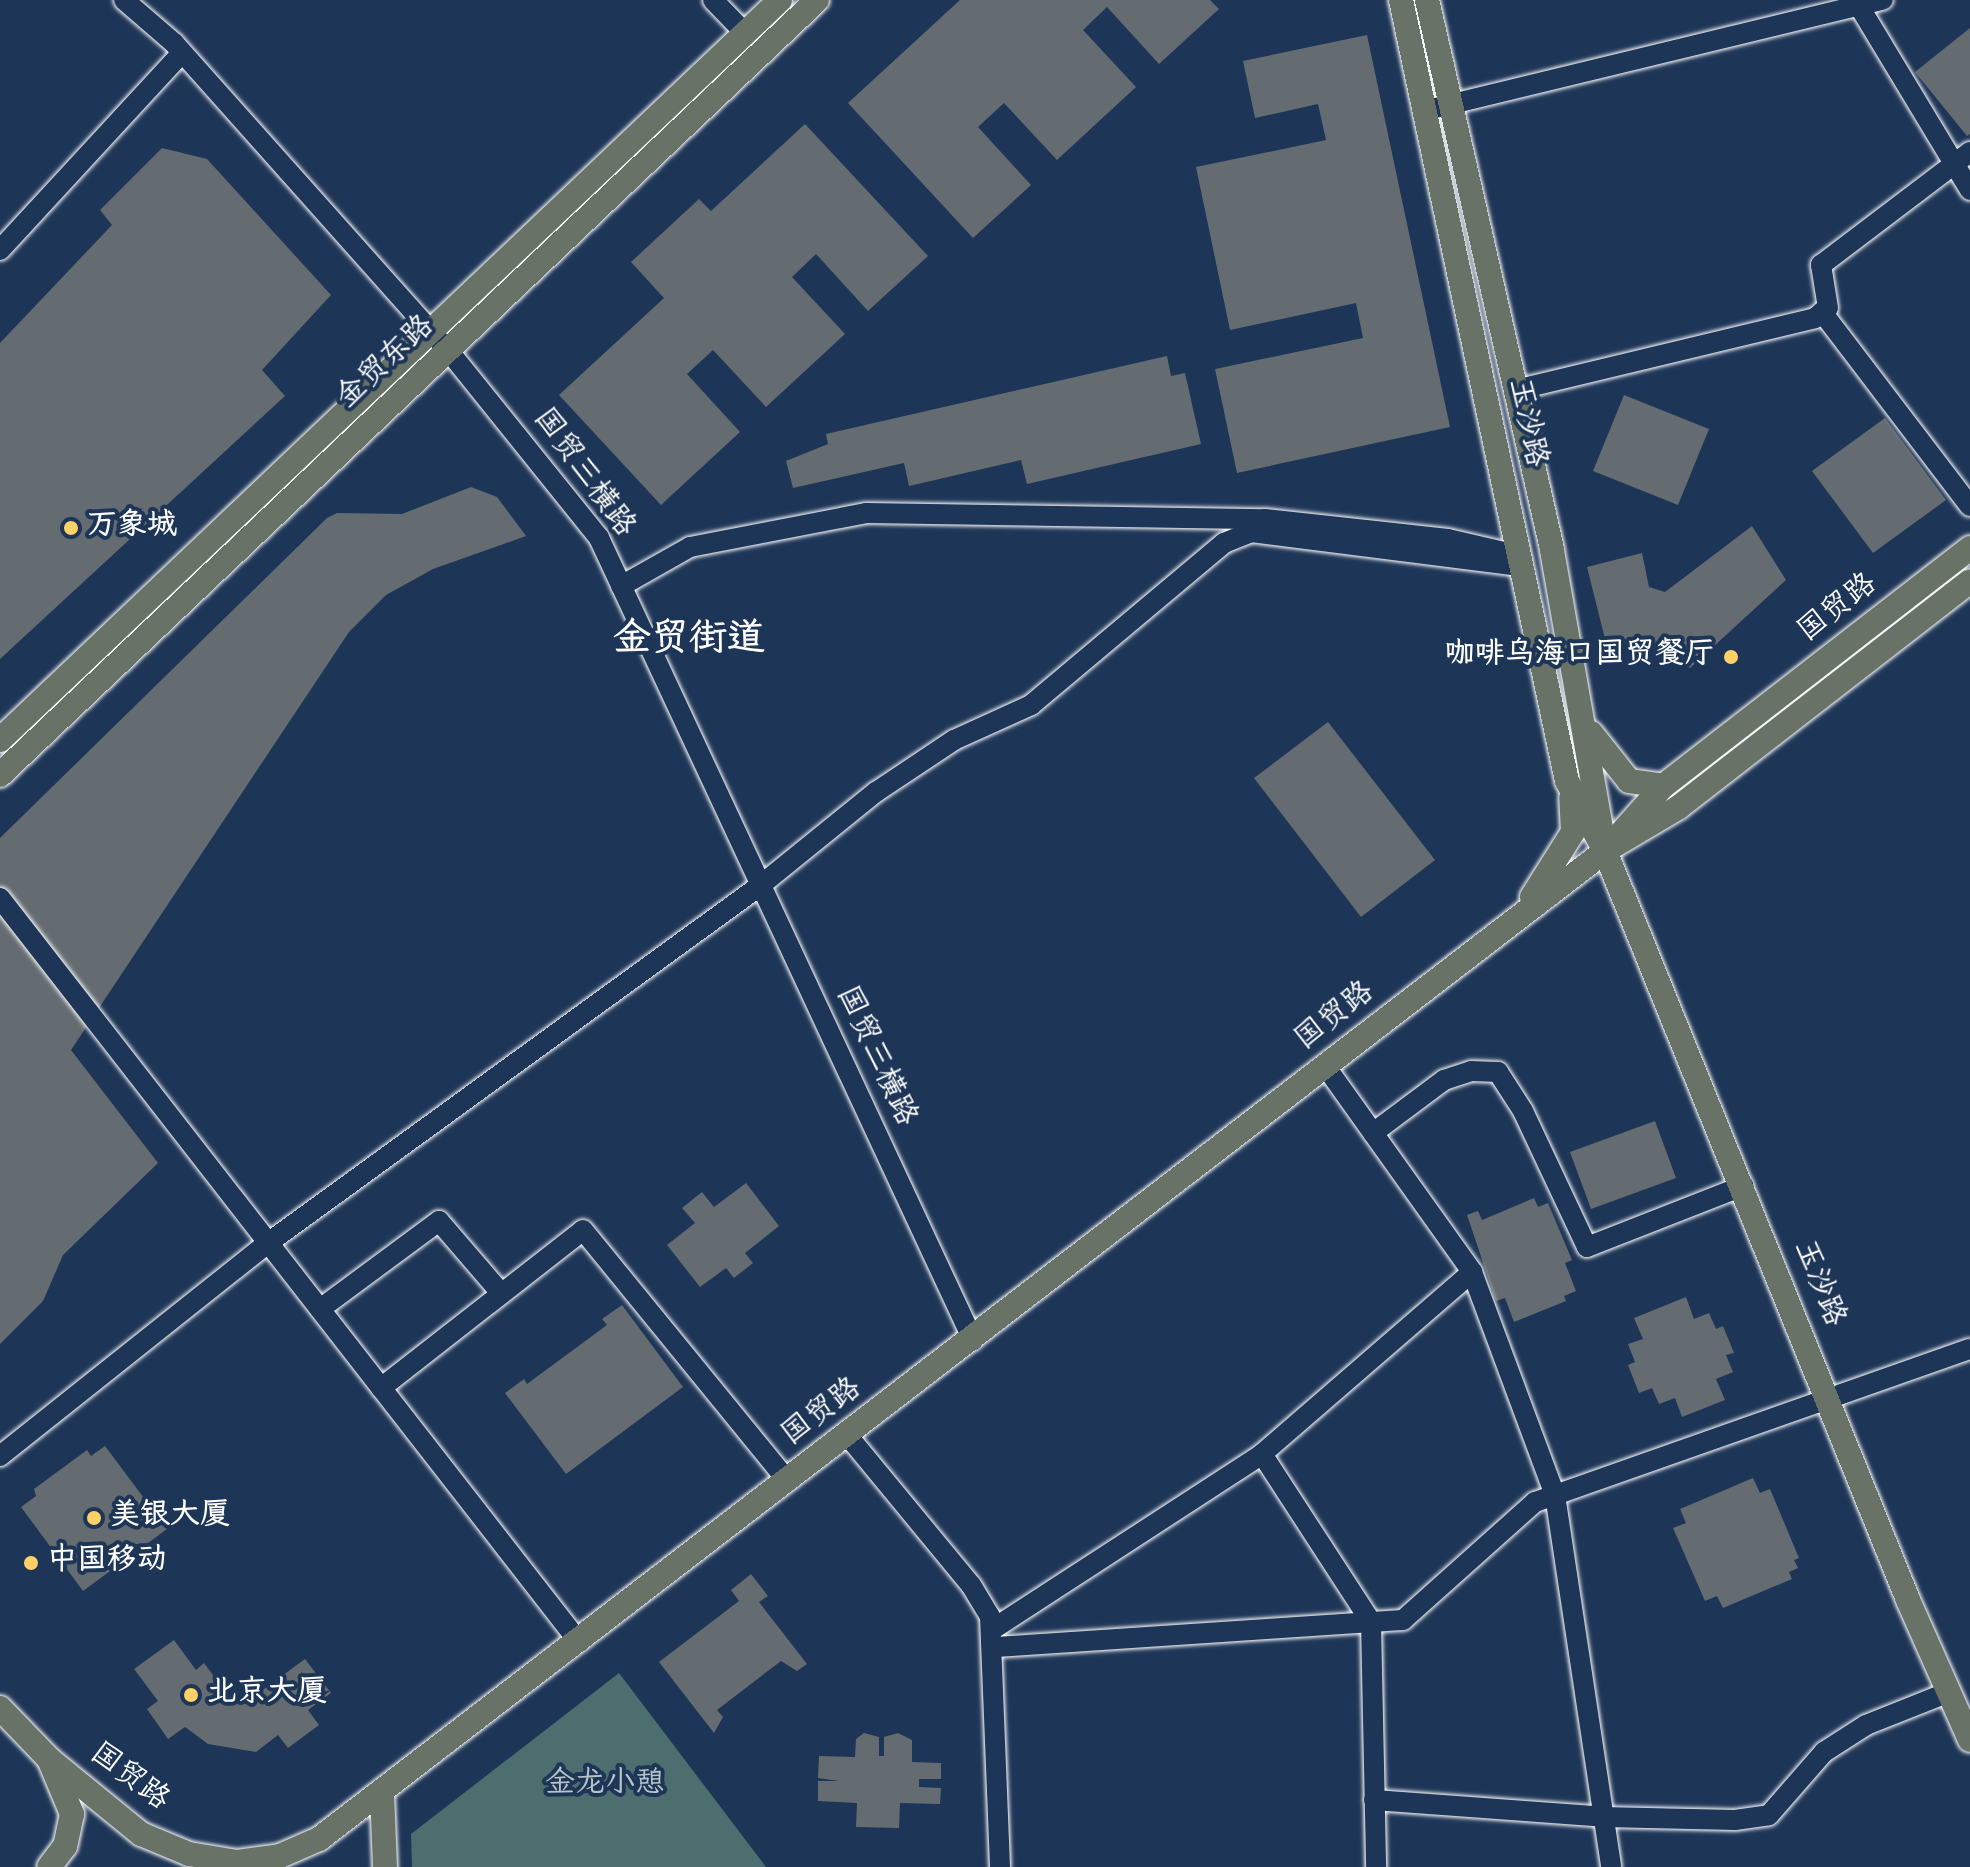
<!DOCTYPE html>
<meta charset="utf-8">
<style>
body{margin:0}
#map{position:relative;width:1970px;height:1867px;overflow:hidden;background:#1d3557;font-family:Dekko,"LXGW WenKai TC",sans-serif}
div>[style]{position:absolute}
.green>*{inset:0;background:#4c6e6f}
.building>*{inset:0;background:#656c71}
.roads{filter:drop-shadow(0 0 2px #fff) drop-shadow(0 0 2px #fff)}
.minor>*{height:20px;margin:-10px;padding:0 10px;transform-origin:10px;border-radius:10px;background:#1d3557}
.major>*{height:24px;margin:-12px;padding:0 12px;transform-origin:12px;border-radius:12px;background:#697266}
.dots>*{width:22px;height:22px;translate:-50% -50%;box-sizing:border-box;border:4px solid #1d3557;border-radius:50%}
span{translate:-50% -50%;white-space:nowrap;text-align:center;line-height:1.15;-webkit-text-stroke:8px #1d3557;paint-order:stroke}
.street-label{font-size:30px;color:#fff}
.poi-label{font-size:30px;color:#fff;font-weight:700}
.left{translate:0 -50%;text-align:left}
.right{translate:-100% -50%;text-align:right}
.park-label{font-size:30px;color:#b7c5c5}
.district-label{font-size:38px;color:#fff;font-weight:700}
</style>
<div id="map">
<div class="green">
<i style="clip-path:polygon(619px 1673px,766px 1867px,412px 1867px,411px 1834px)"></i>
</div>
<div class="building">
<i style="clip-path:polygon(960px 0,1210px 0,1219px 9px,1159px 64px,1107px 7px,1083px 30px,1136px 87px,1057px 160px,1004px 103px,978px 127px,1031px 185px,973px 238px,848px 103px)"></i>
<i style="clip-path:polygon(1970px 28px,1970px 134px,1967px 136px,1915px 72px)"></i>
<i style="clip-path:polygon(1367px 35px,1450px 427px,1237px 473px,1215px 369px,1363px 338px,1356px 303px,1230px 330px,1196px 167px,1326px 140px,1318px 104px,1255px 118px,1243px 61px)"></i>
<i style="clip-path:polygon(805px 124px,928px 256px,868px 311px,816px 254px,792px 277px,845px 334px,766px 407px,713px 350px,687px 374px,740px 432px,661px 505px,559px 395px,664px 298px,631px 262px,699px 199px,711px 211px)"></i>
<i style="clip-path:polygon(162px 148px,207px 159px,331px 295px,262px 370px,285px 396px,0 659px,0 343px,112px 225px,100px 210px)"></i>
<i style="clip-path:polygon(1167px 356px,1171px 376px,1185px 373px,1201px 444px,1027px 484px,1021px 460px,909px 486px,904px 463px,793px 488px,786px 461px,828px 444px,826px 434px)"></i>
<i style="clip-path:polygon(1624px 395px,1709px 429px,1678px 505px,1593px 471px)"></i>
<i style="clip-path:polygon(1885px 418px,1946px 500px,1873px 553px,1812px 471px)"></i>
<i style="clip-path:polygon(471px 487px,497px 497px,526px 536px,433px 569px,386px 595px,349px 632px,71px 1050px,158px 1163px,63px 1255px,43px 1301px,0 1344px,0 838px,327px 518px,337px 513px,402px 514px)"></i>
<i style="clip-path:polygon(1752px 526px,1786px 580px,1690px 668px,1662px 651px,1605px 639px,1587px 567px,1642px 553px,1649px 587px,1665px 592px)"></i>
<i style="clip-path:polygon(1328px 722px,1435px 860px,1361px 917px,1254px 778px)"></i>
<i style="clip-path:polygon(1655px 1121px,1676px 1178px,1591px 1209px,1570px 1152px)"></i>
<i style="clip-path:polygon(746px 1183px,779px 1226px,745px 1253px,753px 1263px,734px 1278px,726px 1268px,700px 1287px,667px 1245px,695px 1223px,682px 1208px,702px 1192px,714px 1207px)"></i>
<i style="clip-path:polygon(1534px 1198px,1538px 1207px,1548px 1203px,1572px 1260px,1565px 1263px,1576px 1291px,1564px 1296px,1566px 1301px,1514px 1322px,1505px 1298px,1496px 1301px,1467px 1215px,1478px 1211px,1482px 1220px)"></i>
<i style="clip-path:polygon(1686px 1297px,1694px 1319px,1709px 1313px,1716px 1329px,1723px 1326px,1734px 1353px,1726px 1355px,1733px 1372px,1716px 1379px,1725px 1400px,1682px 1417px,1675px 1398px,1659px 1404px,1652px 1388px,1639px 1393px,1628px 1365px,1635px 1362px,1628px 1344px,1643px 1339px,1634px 1318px)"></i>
<i style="clip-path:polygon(622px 1305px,683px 1387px,566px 1474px,505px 1393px,524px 1379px,527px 1384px,607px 1325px,602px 1319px)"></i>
<i style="clip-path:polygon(105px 1446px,167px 1529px,83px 1591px,21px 1507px,36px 1496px,34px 1489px,87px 1450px,91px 1456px)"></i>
<i style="clip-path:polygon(1753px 1478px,1760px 1493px,1770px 1489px,1799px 1558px,1794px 1560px,1798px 1568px,1789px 1572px,1792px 1579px,1723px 1608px,1717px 1596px,1705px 1601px,1673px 1528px,1686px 1523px,1680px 1509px)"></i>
<i style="clip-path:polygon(751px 1574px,768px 1596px,759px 1602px,807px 1664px,797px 1671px,781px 1661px,717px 1710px,723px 1717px,714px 1733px,659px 1662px,739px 1601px,731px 1590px)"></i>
<i style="clip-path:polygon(174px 1640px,196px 1670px,204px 1663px,230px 1698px,239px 1700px,252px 1698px,305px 1659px,331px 1693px,308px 1710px,319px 1725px,288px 1748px,278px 1735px,256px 1752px,208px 1744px,185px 1727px,168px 1739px,147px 1709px,158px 1701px,134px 1669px)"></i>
<i style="clip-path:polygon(864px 1733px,879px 1737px,879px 1756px,884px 1756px,884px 1737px,898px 1733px,912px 1740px,912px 1762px,941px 1763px,941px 1779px,919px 1779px,919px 1787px,941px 1788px,940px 1804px,900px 1803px,899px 1828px,856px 1827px,857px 1803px,818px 1801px,818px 1781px,839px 1781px,818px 1778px,819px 1756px,855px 1757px,856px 1739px)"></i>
</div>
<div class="roads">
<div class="minor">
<i style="left:124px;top:0;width:66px;rotate:40.7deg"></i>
<i style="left:174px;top:43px;width:411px;rotate:48.3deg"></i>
<i style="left:448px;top:350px;width:241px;rotate:51.2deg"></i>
<i style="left:599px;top:538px;width:885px;rotate:65deg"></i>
<i style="left:713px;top:0;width:46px;rotate:45.9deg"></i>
<i style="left:1859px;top:6px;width:215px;rotate:58.9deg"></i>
<i style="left:1427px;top:110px;width:469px;rotate:-13.6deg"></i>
<i style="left:0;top:250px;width:268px;rotate:-47.3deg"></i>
<i style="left:1822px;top:312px;width:244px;rotate:52.7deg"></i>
<i style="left:1524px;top:388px;width:299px;rotate:-13.5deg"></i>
<i style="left:1815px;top:318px;width:16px;rotate:-38deg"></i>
<i style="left:1828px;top:308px;width:44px;rotate:-99.2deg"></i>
<i style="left:1821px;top:265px;width:187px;rotate:-37.2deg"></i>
<i style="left:621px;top:586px;width:79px;rotate:-29.5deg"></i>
<i style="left:690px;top:547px;width:179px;rotate:-10.9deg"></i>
<i style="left:866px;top:513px;width:399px;rotate:0.9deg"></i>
<i style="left:1265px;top:519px;width:184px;rotate:6.2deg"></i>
<i style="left:1448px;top:539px;width:62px;rotate:13.1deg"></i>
<i style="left:0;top:898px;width:943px;rotate:52.11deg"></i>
<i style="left:1326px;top:1067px;width:252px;rotate:54.5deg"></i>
<i style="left:1472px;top:1272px;width:238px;rotate:69.6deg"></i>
<i style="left:1555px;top:1495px;width:376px;rotate:81.4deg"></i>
<i style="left:1373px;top:1133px;width:89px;rotate:-36.7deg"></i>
<i style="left:1444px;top:1080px;width:28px;rotate:-18deg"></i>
<i style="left:1471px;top:1071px;width:27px;rotate:2deg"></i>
<i style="left:1498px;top:1072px;width:46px;rotate:57.3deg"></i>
<i style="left:1523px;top:1111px;width:150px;rotate:64.8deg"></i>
<i style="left:1587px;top:1247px;width:168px;rotate:-21.4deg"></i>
<i style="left:320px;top:1309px;width:148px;rotate:-36.5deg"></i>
<i style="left:439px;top:1221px;width:95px;rotate:49.3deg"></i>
<i style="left:381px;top:1388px;width:256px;rotate:-38deg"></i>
<i style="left:583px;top:1230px;width:324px;rotate:50.8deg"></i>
<i style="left:848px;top:1436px;width:193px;rotate:50.5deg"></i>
<i style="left:971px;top:1585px;width:37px;rotate:59deg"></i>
<i style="left:990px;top:1617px;width:250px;rotate:87.7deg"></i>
<i style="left:1262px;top:1454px;width:200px;rotate:57deg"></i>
<i style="left:1371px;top:1622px;width:245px;rotate:88.8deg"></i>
<i style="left:0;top:1456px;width:342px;rotate:-38.5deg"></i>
<i style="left:268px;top:1243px;width:609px;rotate:-35.99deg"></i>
<i style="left:761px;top:885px;width:148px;rotate:-39deg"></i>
<i style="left:876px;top:792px;width:94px;rotate:-33.7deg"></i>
<i style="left:954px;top:740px;width:85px;rotate:-24.4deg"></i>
<i style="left:1031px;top:705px;width:252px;rotate:-40deg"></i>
<i style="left:1224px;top:543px;width:29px;rotate:-22deg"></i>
<i style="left:1251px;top:532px;width:273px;rotate:7.2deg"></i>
<i style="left:993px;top:1629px;width:321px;rotate:-33deg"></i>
<i style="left:1262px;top:1454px;width:278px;rotate:-40.9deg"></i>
<i style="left:995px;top:1647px;width:409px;rotate:-3.8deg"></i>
<i style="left:1403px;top:1620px;width:177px;rotate:-41.8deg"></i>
<i style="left:1535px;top:1502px;width:461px;rotate:-19.4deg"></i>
<i style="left:1374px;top:1800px;width:230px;rotate:4.2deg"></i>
<i style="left:1603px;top:1817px;width:132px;rotate:1.3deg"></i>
<i style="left:1735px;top:1820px;width:34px;rotate:-8deg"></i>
<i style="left:1769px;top:1815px;width:84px;rotate:-48.9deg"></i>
<i style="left:1824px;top:1752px;width:50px;rotate:-32.7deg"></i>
<i style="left:1866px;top:1725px;width:89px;rotate:-21.7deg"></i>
</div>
<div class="major">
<i style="left:1401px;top:0;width:798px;rotate:78deg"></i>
<i style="left:1567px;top:781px;width:80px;rotate:61.5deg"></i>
<i style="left:1605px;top:851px;width:307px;rotate:-100deg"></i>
<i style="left:1552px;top:549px;width:563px;rotate:-102.83deg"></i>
<i style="left:1970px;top:548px;width:388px;rotate:142.2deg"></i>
<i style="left:1663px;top:786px;width:87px;rotate:131.7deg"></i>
<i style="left:1605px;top:851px;width:86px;rotate:-30.7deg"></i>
<i style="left:1679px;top:807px;width:368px;rotate:-37.8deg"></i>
<i style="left:1591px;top:733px;width:61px;rotate:51.6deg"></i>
<i style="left:1629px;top:781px;width:34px;rotate:8deg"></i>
<i style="left:0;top:740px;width:1075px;rotate:-43.49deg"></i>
<i style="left:0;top:775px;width:1126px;rotate:-43.49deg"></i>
<i style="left:1532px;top:897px;width:77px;rotate:-57.8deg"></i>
<i style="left:1573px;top:832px;width:34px;rotate:-93deg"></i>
<i style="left:0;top:1708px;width:71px;rotate:46.1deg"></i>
<i style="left:49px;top:1759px;width:60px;rotate:67.3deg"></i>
<i style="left:72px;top:1814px;width:33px;rotate:102deg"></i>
<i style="left:65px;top:1846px;width:26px;rotate:127deg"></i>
<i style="left:49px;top:1759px;width:119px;rotate:39.2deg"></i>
<i style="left:141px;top:1834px;width:52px;rotate:22.6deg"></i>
<i style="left:189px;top:1854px;width:49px;rotate:9.5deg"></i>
<i style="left:237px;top:1862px;width:43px;rotate:-7.9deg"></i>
<i style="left:280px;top:1856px;width:43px;rotate:-23.6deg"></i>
<i style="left:319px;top:1839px;width:1622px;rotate:-37.53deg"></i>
<i style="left:1605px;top:851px;width:808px;rotate:67.97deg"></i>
<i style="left:1908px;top:1600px;width:153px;rotate:66.1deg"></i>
<i style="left:382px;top:1792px;width:75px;rotate:87.7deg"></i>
</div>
</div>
<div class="dots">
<i style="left:71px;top:528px;background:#ffd166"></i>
<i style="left:1731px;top:657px;background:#ffd166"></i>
<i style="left:94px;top:1518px;background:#ffd166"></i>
<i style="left:31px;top:1563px;background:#ffd166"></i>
<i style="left:191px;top:1695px;background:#ffd166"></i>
</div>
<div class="street-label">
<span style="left:387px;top:364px;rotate:-43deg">金贸东路</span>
<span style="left:1525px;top:423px;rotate:78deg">玉沙路</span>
<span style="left:582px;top:474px;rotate:54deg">国贸三横路</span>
<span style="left:1839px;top:610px;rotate:-38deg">国贸路</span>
<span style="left:1336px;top:1018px;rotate:-38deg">国贸路</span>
<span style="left:874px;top:1057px;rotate:65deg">国贸三横路</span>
<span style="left:1817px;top:1284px;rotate:68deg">玉沙路</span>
<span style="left:823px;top:1414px;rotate:-37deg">国贸路</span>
<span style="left:128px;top:1779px;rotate:37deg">国贸路</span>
</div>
<div class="poi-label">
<span class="left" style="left:87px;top:528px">万象城</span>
<span class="right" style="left:1715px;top:657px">咖啡乌海口国贸餐厅</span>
<span class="left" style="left:110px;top:1518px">美银大厦</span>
<span class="left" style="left:47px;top:1563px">中国移动</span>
<span class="left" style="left:207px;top:1695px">北京大厦</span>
</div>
<div class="park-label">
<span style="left:605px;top:1786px">金龙小憩</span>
</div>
<div class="district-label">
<span style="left:689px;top:642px">金贸街道</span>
</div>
</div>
